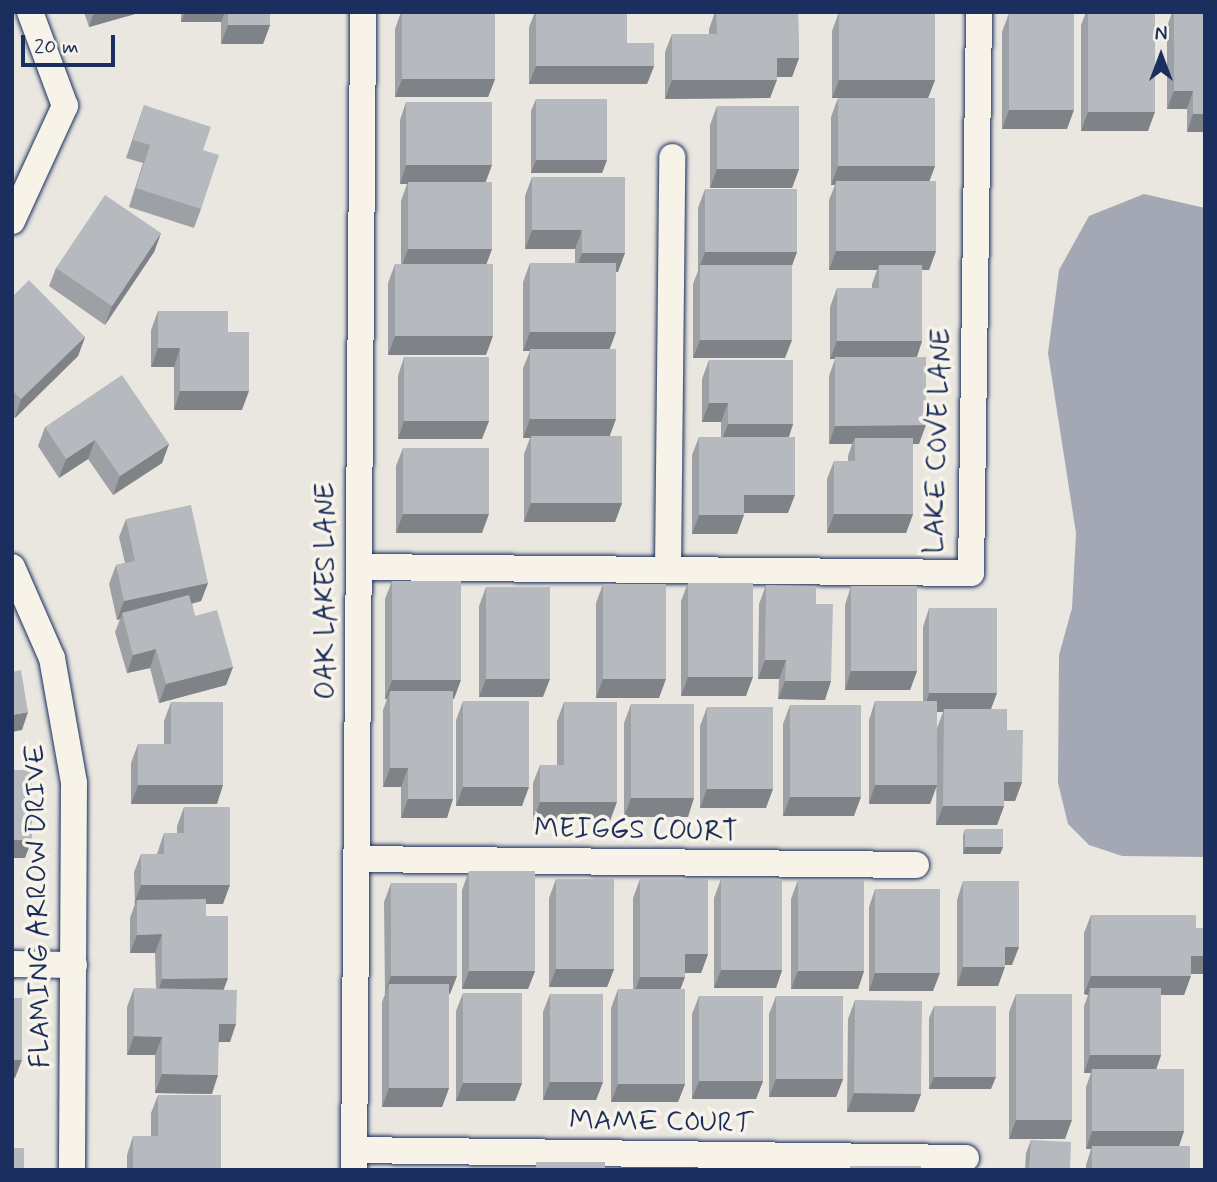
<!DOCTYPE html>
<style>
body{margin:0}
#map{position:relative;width:1217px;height:1182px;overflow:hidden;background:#eae7e0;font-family:Mynerve,sans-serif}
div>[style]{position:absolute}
.water>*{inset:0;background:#a3a8b4}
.roads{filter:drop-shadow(0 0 2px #1b2f5e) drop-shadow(0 0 2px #1b2f5e)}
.street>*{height:26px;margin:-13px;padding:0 13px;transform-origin:13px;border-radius:13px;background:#f7f3e8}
.wall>*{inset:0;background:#9da0a4}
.shaded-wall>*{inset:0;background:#7f8286}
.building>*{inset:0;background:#b6babf}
span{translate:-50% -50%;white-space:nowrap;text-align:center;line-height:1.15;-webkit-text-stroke:7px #f7f3e8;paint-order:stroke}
.street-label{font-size:28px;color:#1b2f5e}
.frame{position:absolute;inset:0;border:14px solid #1b2f5e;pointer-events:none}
.north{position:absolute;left:1126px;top:21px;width:70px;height:70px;-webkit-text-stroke:5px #f7f3e8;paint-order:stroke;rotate:0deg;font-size:19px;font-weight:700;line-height:28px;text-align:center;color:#1b2f5e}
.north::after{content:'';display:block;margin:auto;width:24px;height:32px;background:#1b2f5e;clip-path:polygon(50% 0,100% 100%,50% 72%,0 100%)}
.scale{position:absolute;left:21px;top:35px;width:94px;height:32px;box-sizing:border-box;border:4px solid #1b2f5e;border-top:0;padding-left:9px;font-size:21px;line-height:24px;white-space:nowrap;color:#1b2f5e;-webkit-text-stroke:5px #f7f3e8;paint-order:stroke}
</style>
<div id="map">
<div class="water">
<i style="clip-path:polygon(1144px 194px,1205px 208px,1205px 857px,1122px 856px,1089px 845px,1068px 824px,1058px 783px,1059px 655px,1072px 608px,1076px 533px,1048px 353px,1059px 270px,1089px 216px)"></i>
</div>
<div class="roads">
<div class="street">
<i style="left:12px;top:221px;width:127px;rotate:-65.3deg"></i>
<i style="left:65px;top:106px;width:100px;rotate:-110.4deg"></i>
<i style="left:12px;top:567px;width:99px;rotate:66.3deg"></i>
<i style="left:52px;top:658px;width:127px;rotate:80deg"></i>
<i style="left:74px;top:783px;width:387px;rotate:90.3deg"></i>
<i style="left:359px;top:567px;width:612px;rotate:0.56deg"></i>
<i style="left:971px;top:573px;width:561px;rotate:-89.18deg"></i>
<i style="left:668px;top:570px;width:413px;rotate:-89.4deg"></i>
<i style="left:356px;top:859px;width:560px;rotate:0.61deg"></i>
<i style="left:12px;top:964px;width:62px;rotate:0.9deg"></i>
<i style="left:354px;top:1150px;width:612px;rotate:0.75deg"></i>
<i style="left:354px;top:1170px;width:1158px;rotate:-89.55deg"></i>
</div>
</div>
<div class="wall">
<i style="clip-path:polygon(84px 12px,142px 12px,89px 27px)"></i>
<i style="clip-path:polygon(181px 12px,270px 12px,270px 25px,263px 44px,221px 44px,221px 22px,181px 22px)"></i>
<i style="clip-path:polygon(401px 12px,495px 79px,488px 97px,395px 97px,395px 29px)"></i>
<i style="clip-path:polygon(535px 12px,627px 12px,627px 43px,654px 66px,647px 84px,529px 84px,529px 27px)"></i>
<i style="clip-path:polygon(715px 12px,798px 12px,799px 58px,792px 77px,777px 77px,770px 98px,665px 99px,665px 52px,672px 34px,709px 34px,709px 29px)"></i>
<i style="clip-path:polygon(839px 12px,935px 80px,928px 98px,832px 98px,832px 31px)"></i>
<i style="clip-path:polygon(1086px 12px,1155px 12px,1148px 131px,1081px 131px,1081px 25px)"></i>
<i style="clip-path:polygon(1172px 12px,1205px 12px,1205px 132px,1187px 132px,1187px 109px,1167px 109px,1167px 27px)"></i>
<i style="clip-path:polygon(1009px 13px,1067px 129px,1002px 129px,1002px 32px)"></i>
<i style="clip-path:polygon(838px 98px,935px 166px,929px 181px,936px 251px,929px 270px,922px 270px,922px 341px,917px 357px,919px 444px,913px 444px,913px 514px,906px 533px,827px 533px,827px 479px,834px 461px,848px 461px,848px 456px,852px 444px,829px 444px,829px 376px,835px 359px,830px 359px,830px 307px,837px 288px,872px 288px,872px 284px,877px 270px,829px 270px,829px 200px,835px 185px,831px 185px,831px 117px)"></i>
<i style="clip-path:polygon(536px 99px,607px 160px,602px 173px,531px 173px,531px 111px)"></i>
<i style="clip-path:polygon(406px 102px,486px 182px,492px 249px,486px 264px,486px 355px,388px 355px,388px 283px,395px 264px,401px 264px,401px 201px,407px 184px,400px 184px,400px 120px)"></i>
<i style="clip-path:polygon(144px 105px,201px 209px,194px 228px,129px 207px,143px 163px,126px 158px)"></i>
<i style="clip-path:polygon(717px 106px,799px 169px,792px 188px,710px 188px,710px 125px)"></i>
<i style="clip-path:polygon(532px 177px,618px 272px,616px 272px,609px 349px,610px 436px,622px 503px,615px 522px,524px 522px,524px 454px,530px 438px,523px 438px,523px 368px,530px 351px,523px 351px,523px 282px,530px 263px,575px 263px,575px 249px,525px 249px,525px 196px)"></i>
<i style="clip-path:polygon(705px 189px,797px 252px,792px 265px,785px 358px,693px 358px,693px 284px,698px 271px,698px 208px)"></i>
<i style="clip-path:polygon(161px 233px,154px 252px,105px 325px,49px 286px,56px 268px)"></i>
<i style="clip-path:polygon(12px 297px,85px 337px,78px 356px,15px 418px,12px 415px)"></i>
<i style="clip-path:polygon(158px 311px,228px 332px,242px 410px,174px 410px,174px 367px,151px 367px,151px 330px)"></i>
<i style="clip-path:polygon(404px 357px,482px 439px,398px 439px,398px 376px)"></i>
<i style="clip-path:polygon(709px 360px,793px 424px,789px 437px,788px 513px,744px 513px,737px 534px,692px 534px,692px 455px,699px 437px,721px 437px,721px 422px,702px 422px,702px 379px)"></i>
<i style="clip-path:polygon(45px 427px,169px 444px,162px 463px,113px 495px,88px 459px,59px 478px,38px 446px)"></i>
<i style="clip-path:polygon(403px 448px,482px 533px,396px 533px,396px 466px)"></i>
<i style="clip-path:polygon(126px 519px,208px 583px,201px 601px,192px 604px,195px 616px,233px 667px,226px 685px,159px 703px,150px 668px,127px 673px,115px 632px,120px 619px,117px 620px,109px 584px,116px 565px,125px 563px,119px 537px)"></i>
<i style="clip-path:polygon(392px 581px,454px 699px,453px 699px,447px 818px,401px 818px,401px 787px,383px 787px,383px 710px,387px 699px,385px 699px,385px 599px)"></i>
<i style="clip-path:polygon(688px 583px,746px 696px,681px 696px,681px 601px)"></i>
<i style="clip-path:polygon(603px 584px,659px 698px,596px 698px,596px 603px)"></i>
<i style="clip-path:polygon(766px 585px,816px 604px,825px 700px,778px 699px,779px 679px,758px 679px,759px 604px)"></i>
<i style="clip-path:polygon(851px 586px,917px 671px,910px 690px,845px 690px,845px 605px)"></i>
<i style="clip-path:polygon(486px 587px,543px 697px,479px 697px,479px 606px)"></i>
<i style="clip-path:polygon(929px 608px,991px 709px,1007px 730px,1022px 782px,1015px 801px,1004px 801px,1004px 806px,997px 825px,936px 825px,937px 728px,943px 712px,937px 712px,937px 785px,930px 804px,869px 804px,869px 720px,875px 701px,923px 701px,923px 627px)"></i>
<i style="clip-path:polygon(463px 701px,522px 806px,456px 806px,456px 720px)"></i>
<i style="clip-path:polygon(171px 702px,217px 804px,131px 804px,131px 763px,138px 744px,164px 744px,164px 721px)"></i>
<i style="clip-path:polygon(564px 702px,610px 821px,533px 821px,533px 783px,540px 765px,557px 765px,557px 721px)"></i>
<i style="clip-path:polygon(631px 704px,688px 817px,624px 817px,624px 723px)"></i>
<i style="clip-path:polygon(790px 705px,854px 816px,783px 816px,783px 724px)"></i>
<i style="clip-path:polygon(707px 707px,766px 808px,700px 808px,700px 726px)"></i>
<i style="clip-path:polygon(184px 807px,223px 904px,206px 904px,206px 916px,224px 990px,230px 1042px,219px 1042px,212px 1094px,155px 1093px,155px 1055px,127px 1055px,127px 1007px,134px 988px,156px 989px,155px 953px,130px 953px,130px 918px,135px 904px,134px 872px,141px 854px,157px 854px,164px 833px,177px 833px,177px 826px)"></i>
<i style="clip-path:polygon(965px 829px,1003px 847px,1000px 854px,963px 854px,963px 835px)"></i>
<i style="clip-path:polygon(469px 871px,535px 971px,528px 989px,462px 989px,462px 890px)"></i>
<i style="clip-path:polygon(556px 879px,614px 969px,607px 987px,549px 987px,549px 898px)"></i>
<i style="clip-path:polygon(640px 879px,708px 954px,701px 973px,685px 973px,680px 989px,685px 1084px,678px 1102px,611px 1102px,611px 1008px,618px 989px,633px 989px,633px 898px)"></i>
<i style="clip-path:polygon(721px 879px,782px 970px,776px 988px,714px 988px,714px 898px)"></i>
<i style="clip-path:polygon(798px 880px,864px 971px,858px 989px,791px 989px,791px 899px)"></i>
<i style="clip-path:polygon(963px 881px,1012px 965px,1005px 965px,998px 986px,957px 986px,957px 900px)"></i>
<i style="clip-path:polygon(391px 883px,457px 976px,449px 994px,449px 1088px,442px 1107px,382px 1107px,382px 1002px,385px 994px,384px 902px)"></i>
<i style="clip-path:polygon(875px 889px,933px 991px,869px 991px,869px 907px)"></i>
<i style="clip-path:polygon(1091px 915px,1196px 928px,1205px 974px,1191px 974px,1184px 995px,1161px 995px,1161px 1055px,1156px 1069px,1184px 1131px,1179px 1146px,1190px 1170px,1086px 1170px,1086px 1165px,1091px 1149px,1086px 1149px,1086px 1087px,1091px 1073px,1084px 1073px,1084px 1006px,1088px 995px,1084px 994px,1084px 933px)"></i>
<i style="clip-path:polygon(463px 993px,522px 1083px,515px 1101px,456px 1101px,456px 1011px)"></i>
<i style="clip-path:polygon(550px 994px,603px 1082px,596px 1100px,543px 1100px,543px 1012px)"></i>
<i style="clip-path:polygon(1016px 994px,1065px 1139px,1009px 1139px,1009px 1012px)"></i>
<i style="clip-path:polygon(699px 996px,763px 1081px,756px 1099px,692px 1099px,692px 1014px)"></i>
<i style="clip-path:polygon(776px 996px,843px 1079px,836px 1097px,769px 1097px,769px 1014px)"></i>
<i style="clip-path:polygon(855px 1000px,921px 1094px,914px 1112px,847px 1112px,848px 1019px)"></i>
<i style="clip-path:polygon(934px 1006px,991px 1089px,929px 1089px,929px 1018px)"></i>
<i style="clip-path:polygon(158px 1095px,221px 1170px,127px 1170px,127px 1155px,133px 1136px,151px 1136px,151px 1113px)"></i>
<i style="clip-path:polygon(1031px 1140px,1070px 1170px,1025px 1170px,1026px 1153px)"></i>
</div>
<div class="shaded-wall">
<i style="clip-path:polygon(94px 12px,142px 12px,89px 27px)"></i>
<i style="clip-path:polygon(185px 12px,225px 12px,221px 22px,181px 22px)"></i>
<i style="clip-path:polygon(228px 25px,270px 25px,263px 44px,221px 44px)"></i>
<i style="clip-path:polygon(777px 58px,799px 58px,792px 77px,770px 77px)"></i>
<i style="clip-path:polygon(536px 66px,654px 66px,647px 84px,529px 84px)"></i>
<i style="clip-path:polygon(402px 79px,495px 79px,488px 97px,395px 97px)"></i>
<i style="clip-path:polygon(672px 80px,777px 80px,770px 98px,665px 99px)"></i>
<i style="clip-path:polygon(839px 80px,935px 80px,928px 98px,832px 98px)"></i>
<i style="clip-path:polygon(1174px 91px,1193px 91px,1187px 109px,1167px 109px)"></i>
<i style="clip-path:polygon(1009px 110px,1074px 110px,1067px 129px,1002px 129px)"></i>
<i style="clip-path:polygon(1088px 112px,1155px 112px,1148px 131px,1081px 131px)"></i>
<i style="clip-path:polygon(1193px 114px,1205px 114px,1205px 132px,1187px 132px)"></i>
<i style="clip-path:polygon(536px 160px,607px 160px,602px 173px,531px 173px)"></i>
<i style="clip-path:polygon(406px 165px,492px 165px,485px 184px,400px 184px)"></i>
<i style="clip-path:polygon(838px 166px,935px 166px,928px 185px,836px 181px,835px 185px,831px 185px)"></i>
<i style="clip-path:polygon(717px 169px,799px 169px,792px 188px,710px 188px)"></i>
<i style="clip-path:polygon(532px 230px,582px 230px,575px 249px,525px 249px)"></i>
<i style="clip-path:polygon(161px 233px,154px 252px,105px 325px,112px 306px)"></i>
<i style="clip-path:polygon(408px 249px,492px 249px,485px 268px,401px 268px)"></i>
<i style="clip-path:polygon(836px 251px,936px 251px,929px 270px,879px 270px,879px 265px,877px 270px,829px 270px)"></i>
<i style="clip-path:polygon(705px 252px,797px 252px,790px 271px,700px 265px,698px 271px)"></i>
<i style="clip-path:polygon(582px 253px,625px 253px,618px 272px,575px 272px)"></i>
<i style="clip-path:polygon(530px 332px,616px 332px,609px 351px,523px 351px)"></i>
<i style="clip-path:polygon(395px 336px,493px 336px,486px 355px,388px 355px)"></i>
<i style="clip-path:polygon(85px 337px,78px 356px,15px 418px,21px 399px)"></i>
<i style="clip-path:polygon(700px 340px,792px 340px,785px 358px,693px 358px)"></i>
<i style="clip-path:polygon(837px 341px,922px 341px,916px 359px,835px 357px,835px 359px,830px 359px)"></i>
<i style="clip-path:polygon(158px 348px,180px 348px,174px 367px,151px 367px)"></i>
<i style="clip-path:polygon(180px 391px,249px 391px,242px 410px,174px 410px)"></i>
<i style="clip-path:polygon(709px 403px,728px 403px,721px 422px,702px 422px)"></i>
<i style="clip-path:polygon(530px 419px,616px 419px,609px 438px,523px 438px)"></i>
<i style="clip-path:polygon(404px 421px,489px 421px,482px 439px,398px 439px)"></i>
<i style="clip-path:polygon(728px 424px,793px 424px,787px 442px,721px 442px)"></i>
<i style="clip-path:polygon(926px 425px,919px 444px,855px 444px,855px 438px,852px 444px,829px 444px,835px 426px)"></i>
<i style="clip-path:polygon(95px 440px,88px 459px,59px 478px,66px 459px)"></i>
<i style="clip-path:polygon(169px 444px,162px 463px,113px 495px,120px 476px)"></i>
<i style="clip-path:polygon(744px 495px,795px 495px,788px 513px,737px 513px)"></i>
<i style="clip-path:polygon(531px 503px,622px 503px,615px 522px,524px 522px)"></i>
<i style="clip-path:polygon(403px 514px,489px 514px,482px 533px,396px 533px)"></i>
<i style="clip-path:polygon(834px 514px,913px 514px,906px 533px,827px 533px)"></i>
<i style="clip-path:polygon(699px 515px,744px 515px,737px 534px,692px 534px)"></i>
<i style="clip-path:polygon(208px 583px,201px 601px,123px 618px,122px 613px,120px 619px,117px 620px,124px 601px)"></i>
<i style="clip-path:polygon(156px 649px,150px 668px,127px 673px,133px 655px)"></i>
<i style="clip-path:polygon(765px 660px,786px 660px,779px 679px,758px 679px)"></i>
<i style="clip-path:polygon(233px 667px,226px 685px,159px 703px,166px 684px)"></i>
<i style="clip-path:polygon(851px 671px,917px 671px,910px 690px,845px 690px)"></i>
<i style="clip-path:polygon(688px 677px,753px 677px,746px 696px,681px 696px)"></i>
<i style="clip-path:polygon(486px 679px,550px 679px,543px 697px,479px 697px)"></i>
<i style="clip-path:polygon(603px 679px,666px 679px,659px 698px,596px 698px)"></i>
<i style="clip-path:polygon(392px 680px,461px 680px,454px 699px,390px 699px,390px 691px,387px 699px,385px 699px)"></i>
<i style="clip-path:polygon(785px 681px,831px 681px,825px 700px,778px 699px)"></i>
<i style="clip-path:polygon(929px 693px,997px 693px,990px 712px,944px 709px,943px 712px,923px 712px)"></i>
<i style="clip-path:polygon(28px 712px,22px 730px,12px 732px,12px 715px)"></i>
<i style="clip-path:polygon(390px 768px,408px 768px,401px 787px,383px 787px)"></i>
<i style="clip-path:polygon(1004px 782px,1022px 782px,1015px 801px,997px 801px)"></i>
<i style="clip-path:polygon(138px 785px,223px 785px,217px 804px,131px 804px)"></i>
<i style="clip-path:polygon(875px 785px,937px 785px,930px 804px,869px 804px)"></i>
<i style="clip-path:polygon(463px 787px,529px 787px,522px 806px,456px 806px)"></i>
<i style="clip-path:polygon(707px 789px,773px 789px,766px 808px,700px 808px)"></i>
<i style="clip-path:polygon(790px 797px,861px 797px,854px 816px,783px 816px)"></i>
<i style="clip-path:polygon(631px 798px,694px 798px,688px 817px,624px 817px)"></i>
<i style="clip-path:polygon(408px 799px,453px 799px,447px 818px,401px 818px)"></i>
<i style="clip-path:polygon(540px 802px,617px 802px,610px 821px,533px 821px)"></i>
<i style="clip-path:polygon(943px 806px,1004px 806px,997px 825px,936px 825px)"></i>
<i style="clip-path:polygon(12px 840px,32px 840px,25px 858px,12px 858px)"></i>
<i style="clip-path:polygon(965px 847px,1003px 847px,1000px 854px,963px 854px)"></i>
<i style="clip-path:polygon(141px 885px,230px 885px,223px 904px,137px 904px,137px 900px,134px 904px)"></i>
<i style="clip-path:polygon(162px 934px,155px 953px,130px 953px,137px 935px)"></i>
<i style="clip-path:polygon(1005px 947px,1019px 947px,1012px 965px,998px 965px)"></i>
<i style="clip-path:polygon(685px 954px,708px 954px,701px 973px,678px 973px)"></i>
<i style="clip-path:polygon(1191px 956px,1205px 956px,1205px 974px,1184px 974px)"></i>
<i style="clip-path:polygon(963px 967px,1005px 967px,998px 986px,957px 986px)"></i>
<i style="clip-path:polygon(556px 969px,614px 969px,607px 987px,549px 987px)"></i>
<i style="clip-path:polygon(721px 970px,782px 970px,776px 988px,714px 988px)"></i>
<i style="clip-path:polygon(469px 971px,535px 971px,528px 989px,462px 989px)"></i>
<i style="clip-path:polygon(798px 971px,864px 971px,858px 989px,791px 989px)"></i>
<i style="clip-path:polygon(875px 973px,940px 973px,933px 991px,869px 991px)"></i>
<i style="clip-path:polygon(391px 976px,457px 976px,450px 994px,389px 994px,389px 984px,384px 994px)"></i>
<i style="clip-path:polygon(1091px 976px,1191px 976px,1184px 995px,1090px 995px,1090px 988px,1088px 995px,1084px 994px)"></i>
<i style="clip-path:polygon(640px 977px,685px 977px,678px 996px,633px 996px)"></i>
<i style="clip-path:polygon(228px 978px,221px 997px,156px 998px,162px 979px)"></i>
<i style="clip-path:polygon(219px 1024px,236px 1024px,230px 1042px,212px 1042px)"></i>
<i style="clip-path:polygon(134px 1036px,162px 1037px,155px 1055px,127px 1055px)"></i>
<i style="clip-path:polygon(1090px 1055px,1161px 1055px,1155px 1073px,1092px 1069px,1091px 1073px,1084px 1073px)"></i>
<i style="clip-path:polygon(12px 1060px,22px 1060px,15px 1078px,12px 1078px)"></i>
<i style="clip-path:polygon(162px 1074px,218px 1075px,212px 1094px,155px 1093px)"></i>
<i style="clip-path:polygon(934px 1077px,996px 1077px,991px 1089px,929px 1089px)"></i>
<i style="clip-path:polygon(776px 1079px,843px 1079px,836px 1097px,769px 1097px)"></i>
<i style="clip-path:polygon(699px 1081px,763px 1081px,756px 1099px,692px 1099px)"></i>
<i style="clip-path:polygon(550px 1082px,603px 1082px,596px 1100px,543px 1100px)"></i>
<i style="clip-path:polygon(463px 1083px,522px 1083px,515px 1101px,456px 1101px)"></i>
<i style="clip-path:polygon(618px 1084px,685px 1084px,678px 1102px,611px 1102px)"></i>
<i style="clip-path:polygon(389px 1088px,449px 1088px,442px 1107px,382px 1107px)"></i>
<i style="clip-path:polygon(854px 1093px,921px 1094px,914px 1112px,847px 1112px)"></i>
<i style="clip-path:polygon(1016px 1120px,1072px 1120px,1065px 1139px,1009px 1139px)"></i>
<i style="clip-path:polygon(1092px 1131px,1184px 1131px,1178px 1149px,1092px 1146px,1091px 1149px,1086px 1149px)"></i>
</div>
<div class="building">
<i style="clip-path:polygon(228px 12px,270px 12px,270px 25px,228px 25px)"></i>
<i style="clip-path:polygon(402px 12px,495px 12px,495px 79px,402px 79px)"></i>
<i style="clip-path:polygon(536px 12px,627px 12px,627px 43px,654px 43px,654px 66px,536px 66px)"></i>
<i style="clip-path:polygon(716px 12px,798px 12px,799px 58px,777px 58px,777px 80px,672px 80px,672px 34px,717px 34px)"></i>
<i style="clip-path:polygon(839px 12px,935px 12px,935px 80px,839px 80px)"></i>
<i style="clip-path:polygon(1088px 12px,1155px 12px,1155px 112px,1088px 112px)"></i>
<i style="clip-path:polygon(1174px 12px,1205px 12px,1205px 114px,1193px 114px,1193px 91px,1174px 91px)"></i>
<i style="clip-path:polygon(1009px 13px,1074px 13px,1074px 110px,1009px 110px)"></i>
<i style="clip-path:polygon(838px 98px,935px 98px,935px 166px,838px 166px)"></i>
<i style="clip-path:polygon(536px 99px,607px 99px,607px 160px,536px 160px)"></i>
<i style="clip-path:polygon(406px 102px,492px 102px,492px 165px,406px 165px)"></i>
<i style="clip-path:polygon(144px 105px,211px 127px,203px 150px,219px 155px,201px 209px,136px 188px,150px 145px,133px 140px)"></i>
<i style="clip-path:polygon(717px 106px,799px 106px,799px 169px,717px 169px)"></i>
<i style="clip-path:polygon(532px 177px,625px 177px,625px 253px,582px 253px,582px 230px,532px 230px)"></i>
<i style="clip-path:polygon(836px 181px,936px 181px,936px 251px,836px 251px)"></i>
<i style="clip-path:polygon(408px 182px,492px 182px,492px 249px,408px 249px)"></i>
<i style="clip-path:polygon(705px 189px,797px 189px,797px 252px,705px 252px)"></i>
<i style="clip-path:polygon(105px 195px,161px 233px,112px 306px,56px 268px)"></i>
<i style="clip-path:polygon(530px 263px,616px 263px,616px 332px,530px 332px)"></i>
<i style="clip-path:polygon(395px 264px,493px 264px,493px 336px,395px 336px)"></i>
<i style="clip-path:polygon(700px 265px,792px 265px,792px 340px,700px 340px)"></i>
<i style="clip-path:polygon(879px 265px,922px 265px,922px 341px,837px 341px,837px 288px,879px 288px)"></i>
<i style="clip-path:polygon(29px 280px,85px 337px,21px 399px,12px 390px,12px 297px)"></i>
<i style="clip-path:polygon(158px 311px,228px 311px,228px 332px,249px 332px,249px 391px,180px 391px,180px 348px,158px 348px)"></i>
<i style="clip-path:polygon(530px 349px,616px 349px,616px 419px,530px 419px)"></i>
<i style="clip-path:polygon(404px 357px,489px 357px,489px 421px,404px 421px)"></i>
<i style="clip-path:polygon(835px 357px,926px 357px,926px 425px,835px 426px)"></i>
<i style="clip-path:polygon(709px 360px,793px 360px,793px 424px,728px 424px,728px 403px,709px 403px)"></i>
<i style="clip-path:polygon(122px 375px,169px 444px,120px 476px,95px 440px,66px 459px,45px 427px)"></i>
<i style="clip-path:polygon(531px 436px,622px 436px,622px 503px,531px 503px)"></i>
<i style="clip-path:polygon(699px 437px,795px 437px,795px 495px,744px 495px,744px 515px,699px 515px)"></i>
<i style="clip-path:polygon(855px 438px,913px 438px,913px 514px,834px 514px,834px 461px,855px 461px)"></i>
<i style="clip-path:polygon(403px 448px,489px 448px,489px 514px,403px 514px)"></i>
<i style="clip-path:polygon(191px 505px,208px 583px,124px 601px,116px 565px,135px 561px,126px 519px)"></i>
<i style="clip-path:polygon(392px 581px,461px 581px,461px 680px,392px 680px)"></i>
<i style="clip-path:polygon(688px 583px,753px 583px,753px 677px,688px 677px)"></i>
<i style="clip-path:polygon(603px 584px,666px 584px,666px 679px,603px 679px)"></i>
<i style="clip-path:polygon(766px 585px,816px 586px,816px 604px,833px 604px,831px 681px,785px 681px,786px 660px,765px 660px)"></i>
<i style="clip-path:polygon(851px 586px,917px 586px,917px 671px,851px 671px)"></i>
<i style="clip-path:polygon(486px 587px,550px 587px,550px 679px,486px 679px)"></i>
<i style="clip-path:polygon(189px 595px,195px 616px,217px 610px,233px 667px,166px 684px,156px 649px,133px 655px,122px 613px)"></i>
<i style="clip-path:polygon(929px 608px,997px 608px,997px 693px,929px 693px)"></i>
<i style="clip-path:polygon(21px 670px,28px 712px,12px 715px,12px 672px)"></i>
<i style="clip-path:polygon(390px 691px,453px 691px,453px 799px,408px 799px,408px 768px,390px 768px)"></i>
<i style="clip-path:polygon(463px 701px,529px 701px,529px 787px,463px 787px)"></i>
<i style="clip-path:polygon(875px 701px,937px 701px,937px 785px,875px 785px)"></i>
<i style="clip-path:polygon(171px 702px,223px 702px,223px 785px,138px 785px,138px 744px,171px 744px)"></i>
<i style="clip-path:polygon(564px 702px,617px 702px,617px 802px,540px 802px,540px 765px,564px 765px)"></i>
<i style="clip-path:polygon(631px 704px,694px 704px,694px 798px,631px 798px)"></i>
<i style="clip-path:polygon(790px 705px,861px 705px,861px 797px,790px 797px)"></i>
<i style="clip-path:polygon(707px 707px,773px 707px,773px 789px,707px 789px)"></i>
<i style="clip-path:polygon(944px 709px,1007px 709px,1007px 730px,1023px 730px,1022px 782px,1004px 782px,1004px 806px,943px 806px)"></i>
<i style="clip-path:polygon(12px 770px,32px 770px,32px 840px,12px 840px)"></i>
<i style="clip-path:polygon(184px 807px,230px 807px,230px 885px,141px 885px,141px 854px,164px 854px,164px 833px,184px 833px)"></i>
<i style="clip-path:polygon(965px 829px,1003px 829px,1003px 847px,965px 847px)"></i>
<i style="clip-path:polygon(469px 871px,535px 871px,535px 971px,469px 971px)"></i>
<i style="clip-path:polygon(556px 879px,614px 879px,614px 969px,556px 969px)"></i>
<i style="clip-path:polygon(640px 879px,708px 879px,708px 954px,685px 954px,685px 977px,640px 977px)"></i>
<i style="clip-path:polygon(721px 879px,782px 879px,782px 970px,721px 970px)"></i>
<i style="clip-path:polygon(798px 880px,864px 880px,864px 971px,798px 971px)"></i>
<i style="clip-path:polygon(963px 881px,1019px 881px,1019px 947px,1005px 947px,1005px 967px,963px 967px)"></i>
<i style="clip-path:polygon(391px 883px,457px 883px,457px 976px,391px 976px)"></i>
<i style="clip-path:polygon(875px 889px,940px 889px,940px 973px,875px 973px)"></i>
<i style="clip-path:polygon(206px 899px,206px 916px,228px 916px,228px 978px,162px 979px,162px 934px,137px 935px,137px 900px)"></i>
<i style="clip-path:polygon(1091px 915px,1196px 915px,1196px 928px,1205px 928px,1205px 956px,1191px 956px,1191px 976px,1091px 976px)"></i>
<i style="clip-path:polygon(389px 984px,449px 984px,449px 1088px,389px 1088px)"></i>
<i style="clip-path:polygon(134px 988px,237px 990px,236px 1024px,219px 1024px,218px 1075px,162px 1074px,162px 1037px,134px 1036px)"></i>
<i style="clip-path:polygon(1090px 988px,1161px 988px,1161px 1055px,1090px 1055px)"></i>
<i style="clip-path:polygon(618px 989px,685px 989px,685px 1084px,618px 1084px)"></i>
<i style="clip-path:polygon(463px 993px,522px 993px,522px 1083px,463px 1083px)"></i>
<i style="clip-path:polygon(550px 994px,603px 994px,603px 1082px,550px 1082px)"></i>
<i style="clip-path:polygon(1016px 994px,1072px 994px,1072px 1120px,1016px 1120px)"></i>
<i style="clip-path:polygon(699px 996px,763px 996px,763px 1081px,699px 1081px)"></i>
<i style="clip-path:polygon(776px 996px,843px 996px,843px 1079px,776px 1079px)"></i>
<i style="clip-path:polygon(12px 998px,22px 998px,22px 1060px,12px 1060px)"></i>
<i style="clip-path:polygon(855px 1000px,922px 1001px,921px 1094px,854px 1093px)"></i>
<i style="clip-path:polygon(934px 1006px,996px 1006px,996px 1077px,934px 1077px)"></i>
<i style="clip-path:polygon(1092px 1069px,1184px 1069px,1184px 1131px,1092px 1131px)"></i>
<i style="clip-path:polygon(158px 1095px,221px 1095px,221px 1170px,133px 1170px,133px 1136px,158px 1136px)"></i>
<i style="clip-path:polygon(1031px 1140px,1071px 1142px,1070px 1170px,1029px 1170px)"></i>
<i style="clip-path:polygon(1092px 1146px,1190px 1146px,1190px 1170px,1092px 1170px)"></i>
<i style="clip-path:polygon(12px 1148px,24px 1148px,24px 1170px,12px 1170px)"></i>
<i style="clip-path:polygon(536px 1162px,605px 1162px,605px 1170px,536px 1170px)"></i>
<i style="clip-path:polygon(850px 1166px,921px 1166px,921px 1170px,850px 1170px)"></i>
<i style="clip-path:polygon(405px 1168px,448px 1168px,448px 1170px,405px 1170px)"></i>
</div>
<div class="street-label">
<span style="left:939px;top:441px;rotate:-88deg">LAKE COVE LANE</span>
<span style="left:327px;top:591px;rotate:-90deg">OAK LAKES LANE</span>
<span style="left:636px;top:831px;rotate:1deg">MEIGGS COURT</span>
<span style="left:39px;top:906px;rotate:-91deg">FLAMING ARROW DRIVE</span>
<span style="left:661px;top:1123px;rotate:1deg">MAME COURT</span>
</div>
<div class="frame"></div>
<div class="north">N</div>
<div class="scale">20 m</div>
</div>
